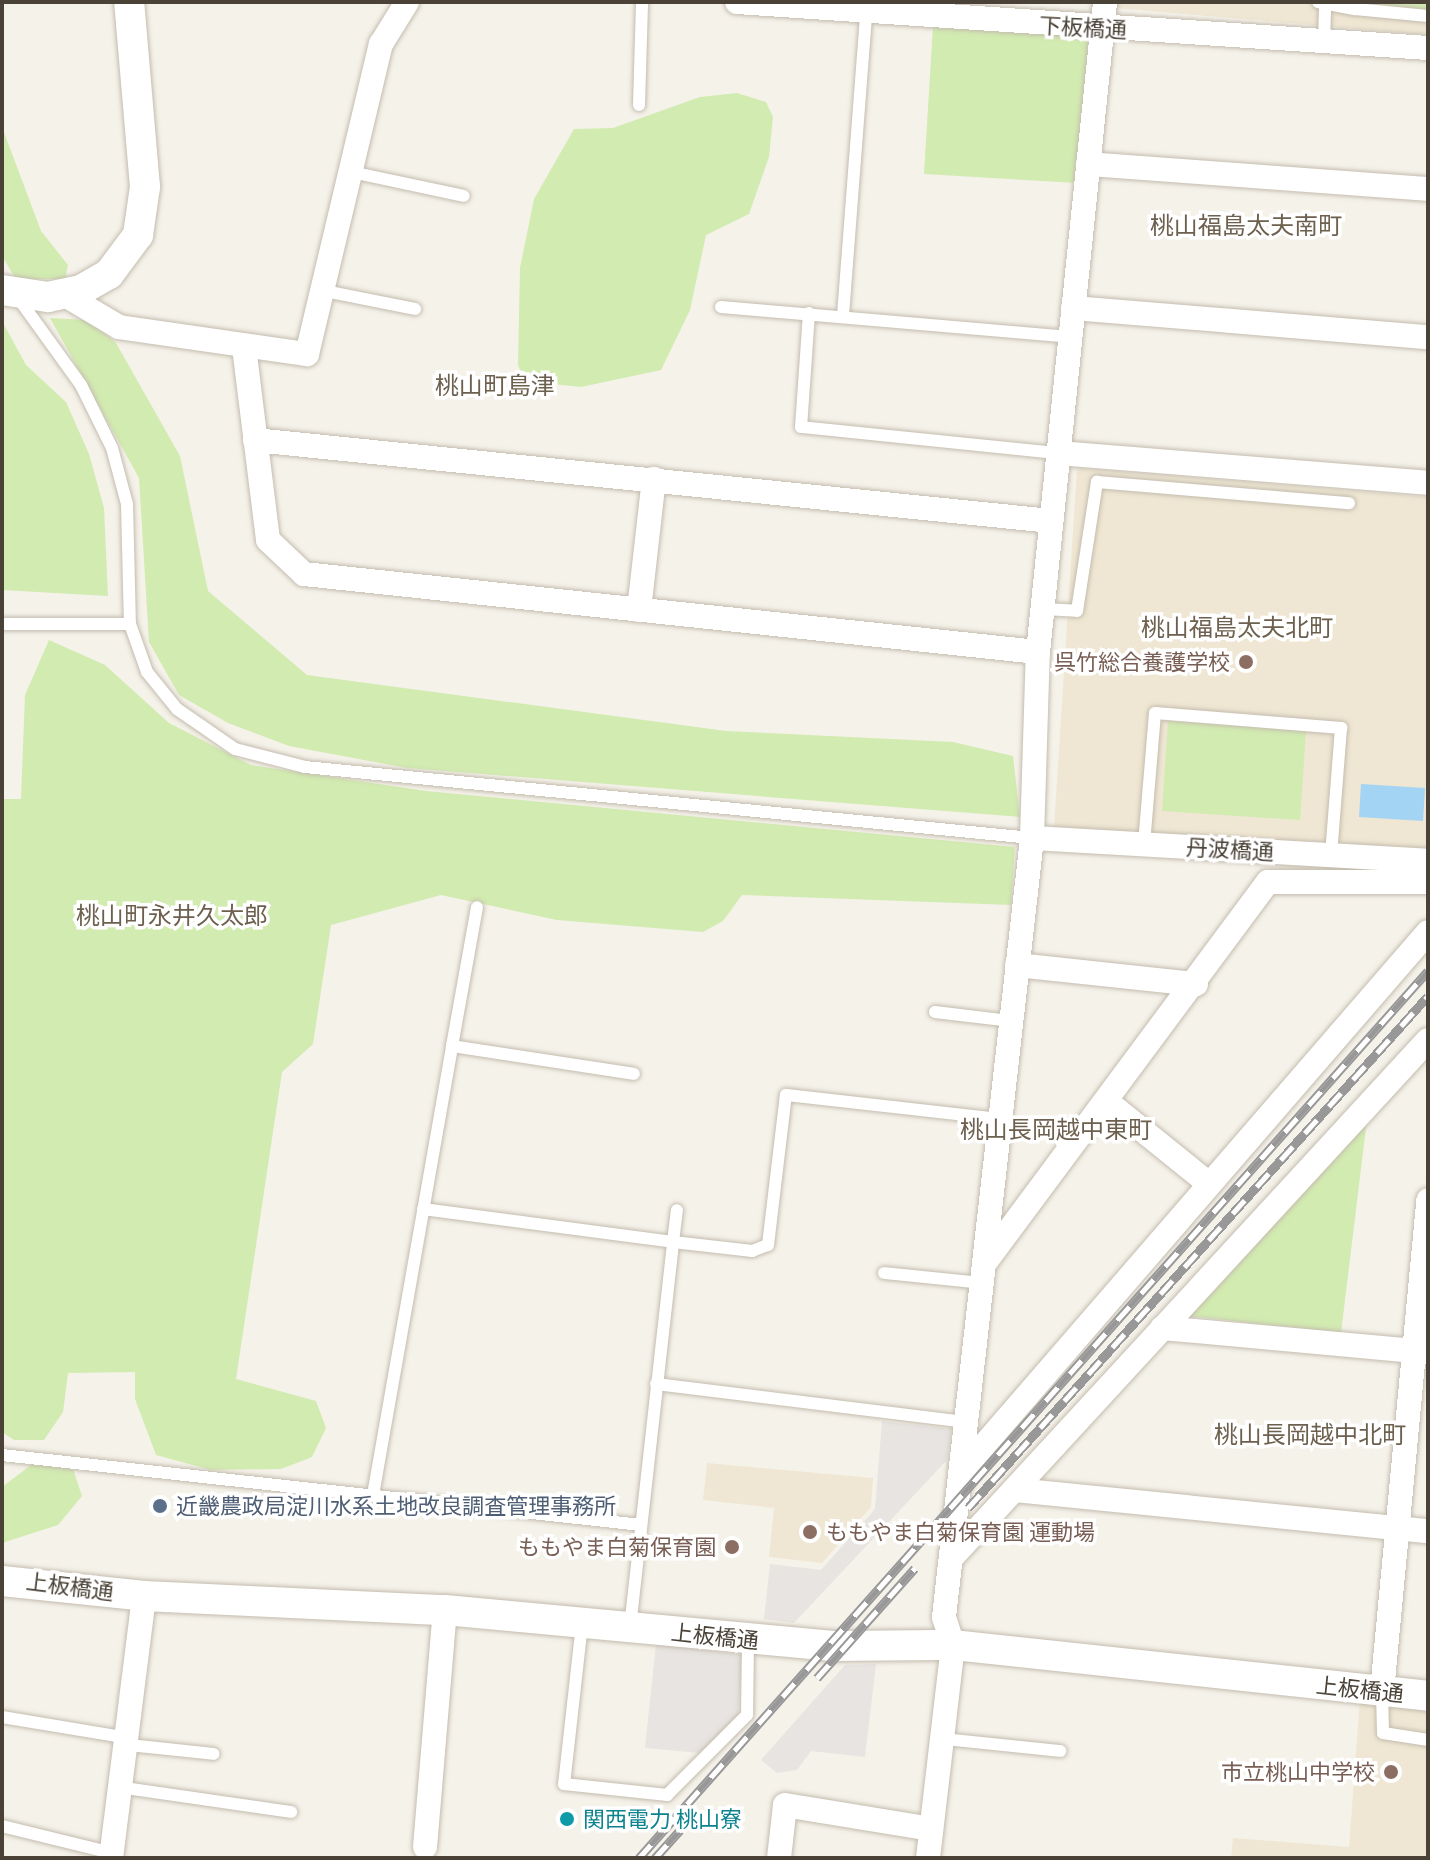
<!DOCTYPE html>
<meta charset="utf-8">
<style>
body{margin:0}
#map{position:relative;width:1430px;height:1860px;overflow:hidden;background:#f5f2ea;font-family:"Exo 2","Noto Sans JP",sans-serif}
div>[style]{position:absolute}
.education>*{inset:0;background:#efe7d3}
.green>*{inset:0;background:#d2ebb1}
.parking>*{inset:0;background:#e7e4e1}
.water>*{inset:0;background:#a4d4f4}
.roads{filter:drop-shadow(0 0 2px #c4bcae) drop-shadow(0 0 2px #c4bcae)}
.service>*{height:12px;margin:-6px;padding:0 6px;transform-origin:6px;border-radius:6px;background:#fff}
.minor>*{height:24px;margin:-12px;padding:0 12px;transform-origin:12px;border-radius:12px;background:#fff}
.tertiary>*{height:30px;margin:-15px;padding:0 15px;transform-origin:15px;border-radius:15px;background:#fff}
.rail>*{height:9px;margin-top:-4.5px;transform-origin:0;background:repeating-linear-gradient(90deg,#fff 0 18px,#989898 0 36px);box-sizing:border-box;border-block:2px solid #989898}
.dots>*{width:22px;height:22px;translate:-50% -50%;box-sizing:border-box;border:4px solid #fff;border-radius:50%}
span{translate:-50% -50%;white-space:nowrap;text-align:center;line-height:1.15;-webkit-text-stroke:7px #fff;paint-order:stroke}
.street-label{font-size:22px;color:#4a4237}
.education-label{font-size:22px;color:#785e54}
.right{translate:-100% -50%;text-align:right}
.left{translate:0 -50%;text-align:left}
.service-label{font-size:22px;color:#4e5e75}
.culture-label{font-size:22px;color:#0d838f}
.neighbourhood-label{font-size:24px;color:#6d604e}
.frame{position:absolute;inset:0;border:4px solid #4a4237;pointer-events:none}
</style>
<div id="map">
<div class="education">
<i style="clip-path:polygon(1115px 2px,1428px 2px,1428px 35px,1115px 8px)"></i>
<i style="clip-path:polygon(1077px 468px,1428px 497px,1428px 849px,1054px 828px)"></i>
<i style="clip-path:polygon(707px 1463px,873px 1478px,871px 1507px,822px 1563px,769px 1557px,774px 1508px,703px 1500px)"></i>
<i style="clip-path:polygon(1360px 1699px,1428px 1706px,1428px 1858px,1231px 1858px,1233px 1838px,1349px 1847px)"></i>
</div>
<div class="green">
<i style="clip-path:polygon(1365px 2px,1428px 2px,1427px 10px)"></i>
<i style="clip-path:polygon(933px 26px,1089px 36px,1078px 183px,924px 174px)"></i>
<i style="clip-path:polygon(737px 93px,766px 102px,773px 117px,769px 157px,749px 214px,706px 235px,690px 310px,661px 370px,581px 387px,525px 381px,518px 365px,520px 268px,534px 199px,574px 129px,613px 128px,700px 97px)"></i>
<i style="clip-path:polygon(2px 127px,41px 231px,68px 265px,65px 279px,16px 279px,2px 256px)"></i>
<i style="clip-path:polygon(50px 318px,87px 320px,116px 343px,180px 456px,208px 591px,307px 675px,726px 731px,953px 742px,1013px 756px,1020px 817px,407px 768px,289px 746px,228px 723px,179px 695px,149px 642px,139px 478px)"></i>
<i style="clip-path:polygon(2px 321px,26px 365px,66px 402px,89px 454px,104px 508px,108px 596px,2px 590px)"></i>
<i style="clip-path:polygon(49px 640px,105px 665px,169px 723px,251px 765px,426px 791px,1015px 847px,1011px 905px,742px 895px,723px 921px,703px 932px,557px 920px,441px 895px,331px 925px,313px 1044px,282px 1072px,236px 1379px,316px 1401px,326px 1428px,312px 1457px,281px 1469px,211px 1470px,156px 1455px,135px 1399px,135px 1372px,68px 1373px,63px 1412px,44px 1440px,14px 1440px,2px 1432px,2px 799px,21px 799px,25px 695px)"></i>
<i style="clip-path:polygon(1168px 721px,1306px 731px,1300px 820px,1162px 811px)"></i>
<i style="clip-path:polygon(1368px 1111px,1341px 1333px,1189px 1316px)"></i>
<i style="clip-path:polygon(35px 1462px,73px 1469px,82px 1496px,58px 1525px,2px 1543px,2px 1487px)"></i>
</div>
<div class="parking">
<i style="clip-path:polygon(882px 1421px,951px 1429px,947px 1460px,794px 1623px,764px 1619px,770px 1564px,821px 1570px,875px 1509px)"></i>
<i style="clip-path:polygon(656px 1644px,742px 1655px,738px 1715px,701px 1753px,645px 1748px)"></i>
<i style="clip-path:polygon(876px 1664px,865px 1757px,811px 1751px,797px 1770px,777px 1773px,761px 1760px,845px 1665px)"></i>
</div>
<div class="water">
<i style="clip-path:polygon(1361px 784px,1425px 788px,1423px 821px,1359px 817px)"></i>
</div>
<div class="roads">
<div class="service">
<i style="left:1318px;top:2px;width:38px;rotate:11deg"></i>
<i style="left:1355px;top:9px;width:6px;rotate:-81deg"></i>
<i style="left:1355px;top:9px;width:73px;rotate:5.5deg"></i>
<i style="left:1324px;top:40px;width:34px;rotate:-88deg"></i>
<i style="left:639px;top:105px;width:103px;rotate:-88.3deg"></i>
<i style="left:356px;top:173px;width:110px;rotate:12deg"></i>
<i style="left:320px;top:290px;width:97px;rotate:11.3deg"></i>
<i style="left:16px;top:295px;width:111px;rotate:54.2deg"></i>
<i style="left:81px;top:385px;width:70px;rotate:63.8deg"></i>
<i style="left:112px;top:448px;width:58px;rotate:75deg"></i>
<i style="left:127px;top:504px;width:120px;rotate:88.6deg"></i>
<i style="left:130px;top:624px;width:51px;rotate:70.5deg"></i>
<i style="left:147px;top:672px;width:48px;rotate:51deg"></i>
<i style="left:177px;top:709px;width:70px;rotate:34.6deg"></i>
<i style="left:235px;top:749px;width:72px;rotate:14.4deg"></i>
<i style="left:305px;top:767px;width:730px;rotate:5.58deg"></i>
<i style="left:721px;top:307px;width:350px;rotate:4.9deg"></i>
<i style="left:809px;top:313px;width:114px;rotate:94deg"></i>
<i style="left:801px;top:427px;width:258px;rotate:5.8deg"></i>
<i style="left:843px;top:315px;width:301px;rotate:-85.6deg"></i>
<i style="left:1043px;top:609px;width:34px;rotate:3deg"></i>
<i style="left:1077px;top:611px;width:131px;rotate:-81.2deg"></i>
<i style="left:1097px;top:482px;width:253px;rotate:4.8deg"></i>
<i style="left:2px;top:624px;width:128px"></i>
<i style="left:1144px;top:844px;width:131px;rotate:-85.2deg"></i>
<i style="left:1155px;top:713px;width:187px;rotate:4.6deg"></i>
<i style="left:1341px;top:728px;width:126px;rotate:94.5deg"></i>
<i style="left:935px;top:1012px;width:77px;rotate:6.8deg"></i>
<i style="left:452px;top:1046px;width:141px;rotate:-79.8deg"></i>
<i style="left:423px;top:1209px;width:252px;rotate:7.5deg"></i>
<i style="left:673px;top:1242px;width:32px;rotate:-83deg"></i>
<i style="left:884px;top:1273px;width:99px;rotate:5.8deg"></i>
<i style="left:656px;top:1384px;width:311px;rotate:7deg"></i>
<i style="left:2px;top:1455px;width:643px;rotate:6.25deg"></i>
<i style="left:373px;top:1495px;width:456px;rotate:-80deg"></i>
<i style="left:452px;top:1046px;width:184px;rotate:8.7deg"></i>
<i style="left:582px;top:1624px;width:161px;rotate:96.4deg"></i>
<i style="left:564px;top:1784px;width:104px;rotate:6.1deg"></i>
<i style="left:667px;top:1795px;width:113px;rotate:-45deg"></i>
<i style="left:747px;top:1715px;width:76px;rotate:-89.2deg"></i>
<i style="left:630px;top:1627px;width:387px;rotate:-83.6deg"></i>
<i style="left:673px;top:1242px;width:80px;rotate:6.5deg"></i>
<i style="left:752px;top:1251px;width:17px;rotate:-21deg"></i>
<i style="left:768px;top:1245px;width:151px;rotate:-83.2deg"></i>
<i style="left:786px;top:1095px;width:215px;rotate:6.4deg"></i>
<i style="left:1382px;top:1691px;width:42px;rotate:88.6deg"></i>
<i style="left:1383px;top:1733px;width:46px;rotate:8.8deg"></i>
<i style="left:2px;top:1717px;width:129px;rotate:9.4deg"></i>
<i style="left:944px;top:1739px;width:117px;rotate:5.9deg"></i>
<i style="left:129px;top:1745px;width:85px;rotate:6deg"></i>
<i style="left:125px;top:1788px;width:168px;rotate:8.2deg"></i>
<i style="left:2px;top:1826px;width:113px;rotate:13.8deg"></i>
</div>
<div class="minor">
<i style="left:737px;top:2px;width:693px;rotate:3.81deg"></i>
<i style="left:1088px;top:164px;width:341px;rotate:4.2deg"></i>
<i style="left:65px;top:295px;width:63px;rotate:30.7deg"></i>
<i style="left:119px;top:327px;width:190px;rotate:8.2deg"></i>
<i style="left:307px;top:354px;width:319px;rotate:-76.6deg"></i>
<i style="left:381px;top:44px;width:49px;rotate:-58.2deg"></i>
<i style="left:1073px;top:308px;width:356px;rotate:4.7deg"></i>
<i style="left:244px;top:347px;width:194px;rotate:82.9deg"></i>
<i style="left:268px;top:540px;width:50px;rotate:43.4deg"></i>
<i style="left:304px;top:574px;width:738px;rotate:6.07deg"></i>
<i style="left:255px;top:440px;width:800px;rotate:5.81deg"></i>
<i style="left:1058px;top:453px;width:371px;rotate:4.6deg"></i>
<i style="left:639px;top:610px;width:132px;rotate:-83.5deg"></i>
<i style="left:1032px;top:838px;width:397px;rotate:3.3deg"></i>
<i style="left:1017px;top:965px;width:180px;rotate:6.1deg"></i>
<i style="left:1110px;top:1104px;width:127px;rotate:38.9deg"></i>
<i style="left:984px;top:1264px;width:476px;rotate:-53.4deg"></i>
<i style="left:1268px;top:882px;width:160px"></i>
<i style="left:1162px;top:1328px;width:265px;rotate:5.2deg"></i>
<i style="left:960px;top:1473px;width:715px;rotate:-49.14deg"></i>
<i style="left:1015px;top:1490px;width:415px;rotate:5.7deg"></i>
<i style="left:953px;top:1556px;width:701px;rotate:-47.37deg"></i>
<i style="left:1382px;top:1691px;width:493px;rotate:-84.6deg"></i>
<i style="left:425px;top:1847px;width:238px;rotate:-85.2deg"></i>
<i style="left:111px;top:1858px;width:264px;rotate:-82.8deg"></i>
<i style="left:779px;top:1858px;width:53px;rotate:-83.5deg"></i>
<i style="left:785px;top:1805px;width:148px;rotate:9.3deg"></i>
<i style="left:928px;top:1858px;width:214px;rotate:-83.3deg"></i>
<i style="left:953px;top:1645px;width:29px;rotate:-108deg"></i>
<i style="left:944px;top:1617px;width:784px;rotate:-83.55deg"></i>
<i style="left:1032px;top:838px;width:186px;rotate:-88.2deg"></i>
<i style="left:1038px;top:652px;width:653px;rotate:-84.11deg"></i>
</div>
<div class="tertiary">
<i style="left:2px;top:290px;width:47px;rotate:8.7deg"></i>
<i style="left:48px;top:297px;width:34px;rotate:-12deg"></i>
<i style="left:81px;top:290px;width:32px;rotate:-30deg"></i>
<i style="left:109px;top:274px;width:49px;rotate:-53.4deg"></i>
<i style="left:138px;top:235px;width:49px;rotate:-81.7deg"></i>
<i style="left:145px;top:187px;width:186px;rotate:-94.9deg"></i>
<i style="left:2px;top:1581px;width:143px;rotate:6deg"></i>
<i style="left:144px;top:1596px;width:301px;rotate:2.7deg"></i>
<i style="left:445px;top:1610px;width:387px;rotate:5.3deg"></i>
<i style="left:830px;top:1646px;width:123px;rotate:-0.5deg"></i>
<i style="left:953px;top:1645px;width:478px;rotate:6.1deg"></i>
</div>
</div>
<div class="rail">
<i style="left:968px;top:1508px;width:688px;rotate:-48.06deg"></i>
<i style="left:817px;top:1678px;width:147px;rotate:-48.3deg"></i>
<i style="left:639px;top:1858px;width:1187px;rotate:-48.35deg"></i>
<i style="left:655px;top:1858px;width:38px;rotate:-48deg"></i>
</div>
<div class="dots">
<i style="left:1246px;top:662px;background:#8d6e63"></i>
<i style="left:160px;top:1506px;background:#5c6f8a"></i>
<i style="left:810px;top:1532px;background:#8d6e63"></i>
<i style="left:732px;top:1547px;background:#8d6e63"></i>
<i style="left:1391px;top:1772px;background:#8d6e63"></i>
<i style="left:567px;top:1819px;background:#0f9aa8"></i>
</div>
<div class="street-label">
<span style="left:1083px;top:27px;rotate:3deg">下板橋通</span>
<span style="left:1230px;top:849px;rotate:3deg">丹波橋通</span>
<span style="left:70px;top:1586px;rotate:7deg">上板橋通</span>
<span style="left:715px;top:1636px;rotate:6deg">上板橋通</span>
<span style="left:1360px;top:1689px;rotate:6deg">上板橋通</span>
</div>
<div class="education-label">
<span class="right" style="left:1230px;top:662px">呉竹総合養護学校</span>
<span class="left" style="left:826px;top:1532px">ももやま白菊保育園 運動場</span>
<span class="right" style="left:716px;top:1547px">ももやま白菊保育園</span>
<span class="right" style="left:1375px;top:1772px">市立桃山中学校</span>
</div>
<div class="service-label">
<span class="left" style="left:176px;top:1506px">近畿農政局淀川水系土地改良調査管理事務所</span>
</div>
<div class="culture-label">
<span class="left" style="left:583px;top:1819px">関西電力 桃山寮</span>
</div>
<div class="neighbourhood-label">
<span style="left:1246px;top:225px">桃山福島太夫南町</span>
<span style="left:495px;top:385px">桃山町島津</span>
<span style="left:1237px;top:627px">桃山福島太夫北町</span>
<span style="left:172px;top:915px">桃山町永井久太郎</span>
<span style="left:1056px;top:1129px">桃山長岡越中東町</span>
<span style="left:1310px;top:1434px">桃山長岡越中北町</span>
</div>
<div class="frame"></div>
</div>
